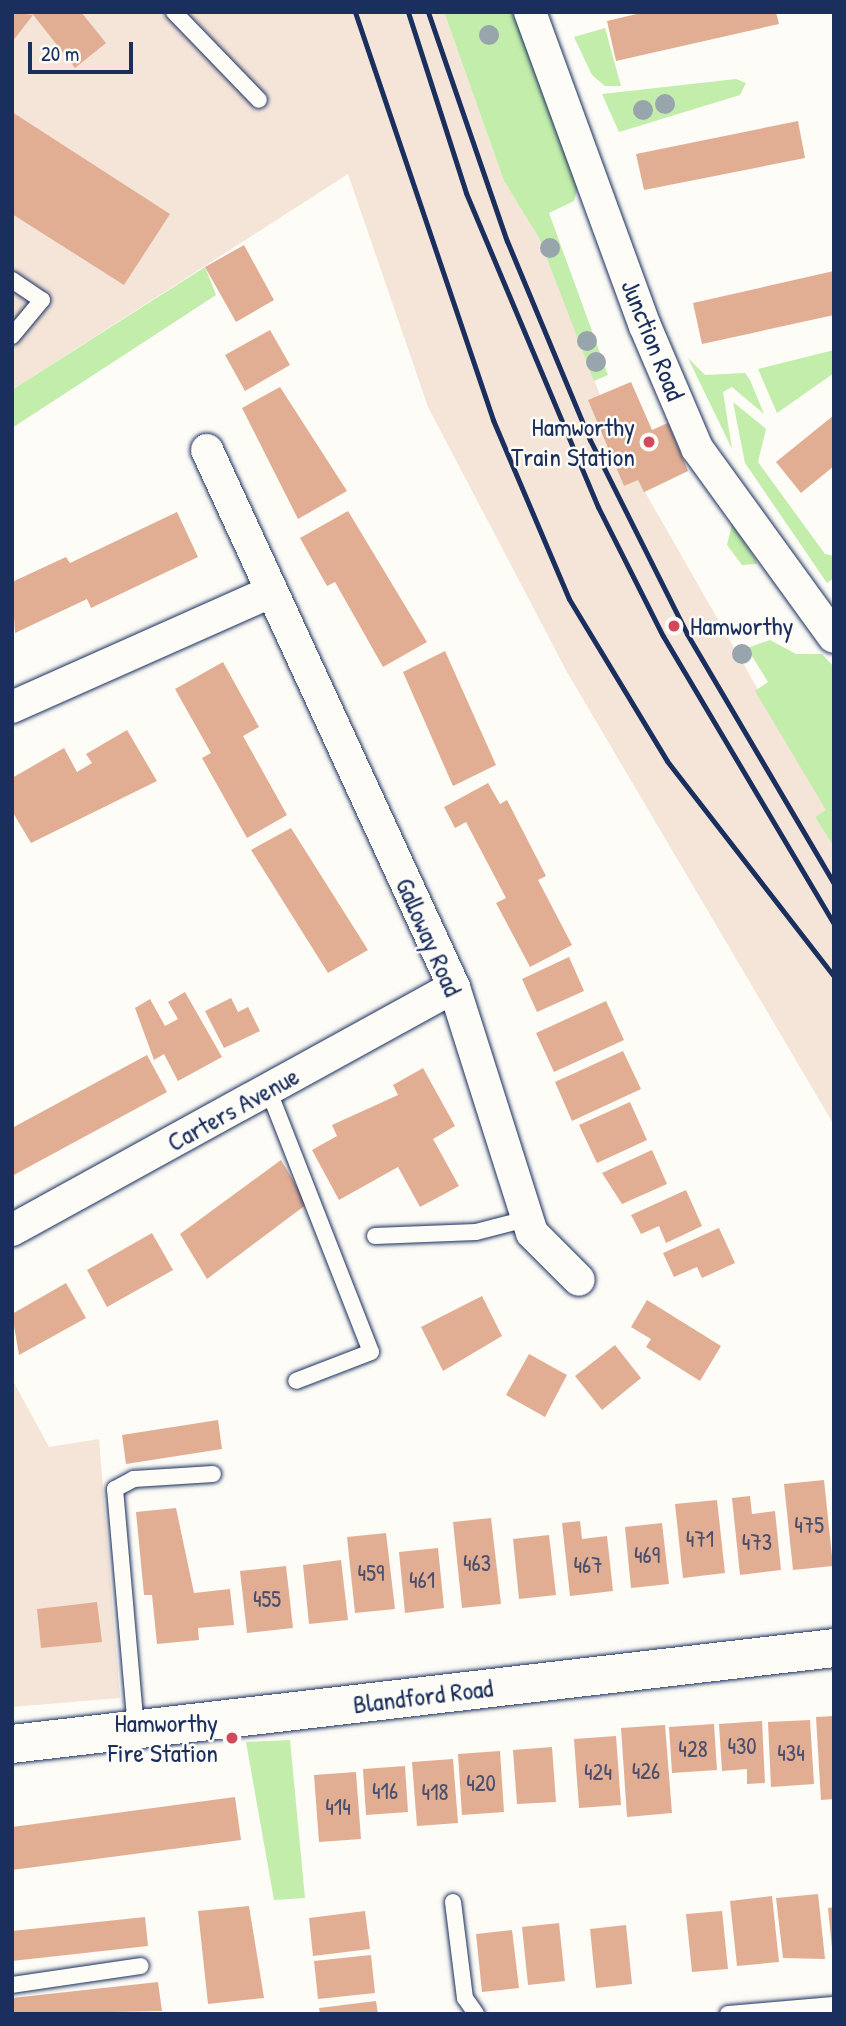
<!DOCTYPE html>
<style>
body{margin:0}
#map{position:relative;width:846px;height:2026px;overflow:hidden;background:#fdfcf7;font-family:"Patrick Hand",sans-serif}
div>[style]{position:absolute}
.built>*{inset:0;background:#f5e5d9}
.green>*{inset:0;background:#c2edaa}
.building>*{inset:0;background:#e1ae94}
.roads{filter:drop-shadow(0 0 2px #1b2f5e) drop-shadow(0 0 2px #1b2f5e)}
.lane>*{height:16px;margin:-8px;padding:0 8px;transform-origin:8px;border-radius:8px;background:#fdfcf7}
.street>*{height:32px;margin:-16px;padding:0 16px;transform-origin:16px;border-radius:16px;background:#fdfcf7}
.secondary>*{height:38px;margin:-19px;padding:0 19px;transform-origin:19px;border-radius:19px;background:#fdfcf7}
.rail>*{height:5px;margin:-2.5px;padding:0 2.5px;transform-origin:2.5px;border-radius:2.5px;background:#1b2f5e}
.trees>*{width:20px;height:20px;margin:-10px;border-radius:50%;background:#98a5ad}
.dots>*{width:19px;height:19px;translate:-50% -50%;box-sizing:border-box;border:4px solid #fdfcf7;border-radius:50%}
span{translate:-50% -50%;white-space:nowrap;text-align:center;line-height:1.15;-webkit-text-stroke:5px #fdfcf7;paint-order:stroke}
.number-label{font-size:23px;color:#4c4f6c}
.number-label span{-webkit-text-stroke-width:0}
.street-label{font-size:26px;color:#1b2f5e}
.poi-label{font-size:26px;color:#1b2f5e}
.right{translate:-100% -50%;text-align:right}
.left{translate:0 -50%;text-align:left}
.frame{position:absolute;inset:0;border:14px solid #1b2f5e;pointer-events:none}
.scale{position:absolute;left:28px;top:42px;width:105px;height:32px;box-sizing:border-box;border:4px solid #1b2f5e;border-top:0;padding-left:9px;font-size:21px;line-height:24px;white-space:nowrap;color:#1b2f5e;-webkit-text-stroke:5px #fdfcf7;paint-order:stroke}
</style>
<div id="map">
<div class="built">
<i style="clip-path:polygon(12px 12px,444px 12px,504px 181px,539px 238px,600px 395px,631px 382px,652px 430px,668px 423px,688px 471px,645px 492px,827px 810px,815px 817px,834px 847px,834px 1125px,567px 672px,428px 407px,348px 174px,12px 390px)"></i>
<i style="clip-path:polygon(12px 1379px,49px 1447px,99px 1439px,120px 1698px,12px 1707px)"></i>
</div>
<div class="green">
<i style="clip-path:polygon(444px 12px,515px 12px,578px 188px,574px 201px,549px 213px,608px 375px,594px 381px,539px 238px,504px 181px)"></i>
<i style="clip-path:polygon(605px 28px,621px 86px,605px 86px,592px 75px,574px 37px)"></i>
<i style="clip-path:polygon(736px 79px,746px 83px,740px 95px,619px 132px,602px 94px)"></i>
<i style="clip-path:polygon(205px 267px,216px 295px,12px 428px,12px 390px)"></i>
<i style="clip-path:polygon(834px 350px,834px 373px,777px 413px,758px 369px)"></i>
<i style="clip-path:polygon(688px 358px,705px 375px,745px 373px,750px 380px,764px 414px,732px 387px,723px 392px,732px 449px)"></i>
<i style="clip-path:polygon(733px 402px,766px 429px,758px 462px,825px 554px,834px 556px,834px 578px,827px 583px,745px 463px)"></i>
<i style="clip-path:polygon(732px 524px,756px 560px,757px 564px,742px 565px,727px 545px)"></i>
<i style="clip-path:polygon(770px 640px,796px 654px,822px 654px,834px 667px,834px 847px,815px 817px,826px 810px,755px 691px,768px 682px,747px 648px)"></i>
<i style="clip-path:polygon(290px 1740px,305px 1898px,274px 1900px,246px 1742px)"></i>
</div>
<div class="building">
<i style="clip-path:polygon(12px 12px,33px 15px,12px 42px)"></i>
<i style="clip-path:polygon(31px 12px,81px 12px,106px 43px,75px 68px)"></i>
<i style="clip-path:polygon(645px 12px,776px 12px,779px 24px,616px 61px,607px 21px)"></i>
<i style="clip-path:polygon(12px 112px,170px 214px,124px 285px,12px 214px)"></i>
<i style="clip-path:polygon(798px 121px,805px 158px,644px 190px,636px 154px)"></i>
<i style="clip-path:polygon(244px 245px,274px 300px,236px 322px,205px 267px)"></i>
<i style="clip-path:polygon(834px 271px,834px 315px,702px 344px,693px 303px)"></i>
<i style="clip-path:polygon(270px 330px,290px 365px,245px 391px,225px 355px)"></i>
<i style="clip-path:polygon(631px 382px,652px 430px,668px 423px,688px 471px,644px 492px,638px 480px,624px 486px,588px 400px)"></i>
<i style="clip-path:polygon(280px 387px,347px 491px,298px 519px,242px 408px)"></i>
<i style="clip-path:polygon(834px 415px,834px 466px,801px 493px,776px 462px)"></i>
<i style="clip-path:polygon(348px 511px,427px 642px,383px 667px,335px 582px,327px 586px,300px 538px)"></i>
<i style="clip-path:polygon(177px 512px,198px 557px,91px 608px,87px 599px,15px 633px,12px 582px,66px 557px,70px 563px)"></i>
<i style="clip-path:polygon(445px 651px,496px 765px,453px 786px,403px 672px)"></i>
<i style="clip-path:polygon(223px 662px,259px 727px,243px 736px,287px 815px,247px 838px,202px 758px,211px 753px,175px 689px)"></i>
<i style="clip-path:polygon(127px 730px,157px 781px,31px 843px,12px 811px,12px 778px,64px 748px,77px 772px,92px 763px,86px 754px)"></i>
<i style="clip-path:polygon(488px 783px,500px 804px,507px 800px,546px 876px,538px 880px,572px 945px,530px 967px,496px 903px,506px 898px,466px 822px,455px 828px,444px 807px)"></i>
<i style="clip-path:polygon(291px 828px,368px 950px,328px 973px,251px 850px)"></i>
<i style="clip-path:polygon(569px 957px,584px 991px,537px 1012px,522px 979px)"></i>
<i style="clip-path:polygon(185px 992px,222px 1057px,178px 1081px,164px 1054px,154px 1060px,135px 1008px,150px 999px,165px 1026px,178px 1019px,168px 1002px)"></i>
<i style="clip-path:polygon(231px 998px,238px 1012px,248px 1007px,260px 1031px,224px 1048px,205px 1011px)"></i>
<i style="clip-path:polygon(606px 1001px,624px 1040px,554px 1072px,536px 1033px)"></i>
<i style="clip-path:polygon(623px 1051px,641px 1089px,572px 1121px,555px 1082px)"></i>
<i style="clip-path:polygon(147px 1055px,167px 1092px,12px 1176px,12px 1128px)"></i>
<i style="clip-path:polygon(423px 1068px,455px 1126px,433px 1139px,459px 1186px,420px 1207px,398px 1167px,339px 1200px,312px 1150px,337px 1136px,332px 1125px,398px 1095px,393px 1085px)"></i>
<i style="clip-path:polygon(630px 1102px,647px 1140px,597px 1163px,579px 1125px)"></i>
<i style="clip-path:polygon(652px 1150px,667px 1184px,622px 1204px,602px 1173px)"></i>
<i style="clip-path:polygon(281px 1160px,307px 1204px,207px 1279px,180px 1234px)"></i>
<i style="clip-path:polygon(686px 1190px,702px 1226px,666px 1243px,659px 1226px,641px 1234px,631px 1215px)"></i>
<i style="clip-path:polygon(719px 1228px,735px 1263px,702px 1278px,697px 1267px,674px 1277px,663px 1253px)"></i>
<i style="clip-path:polygon(152px 1233px,173px 1270px,107px 1307px,87px 1270px)"></i>
<i style="clip-path:polygon(66px 1283px,86px 1318px,19px 1355px,12px 1314px)"></i>
<i style="clip-path:polygon(482px 1296px,502px 1336px,443px 1371px,421px 1327px)"></i>
<i style="clip-path:polygon(647px 1300px,721px 1346px,700px 1381px,646px 1347px,651px 1339px,631px 1327px)"></i>
<i style="clip-path:polygon(615px 1345px,641px 1378px,602px 1410px,575px 1376px)"></i>
<i style="clip-path:polygon(529px 1354px,567px 1375px,545px 1417px,506px 1395px)"></i>
<i style="clip-path:polygon(218px 1420px,222px 1449px,126px 1464px,122px 1435px)"></i>
<i style="clip-path:polygon(824px 1480px,833px 1566px,793px 1570px,784px 1484px)"></i>
<i style="clip-path:polygon(750px 1496px,752px 1514px,775px 1511px,781px 1570px,740px 1575px,732px 1498px)"></i>
<i style="clip-path:polygon(717px 1500px,725px 1573px,683px 1578px,675px 1504px)"></i>
<i style="clip-path:polygon(176px 1508px,194px 1593px,230px 1589px,234px 1625px,198px 1628px,199px 1640px,157px 1644px,152px 1595px,144px 1595px,136px 1512px)"></i>
<i style="clip-path:polygon(491px 1518px,501px 1604px,462px 1608px,453px 1522px)"></i>
<i style="clip-path:polygon(580px 1521px,582px 1539px,607px 1536px,613px 1591px,570px 1596px,562px 1523px)"></i>
<i style="clip-path:polygon(662px 1523px,669px 1584px,631px 1588px,625px 1527px)"></i>
<i style="clip-path:polygon(386px 1533px,395px 1609px,355px 1613px,347px 1537px)"></i>
<i style="clip-path:polygon(549px 1535px,556px 1595px,519px 1599px,513px 1539px)"></i>
<i style="clip-path:polygon(438px 1548px,444px 1608px,405px 1613px,399px 1552px)"></i>
<i style="clip-path:polygon(341px 1560px,348px 1620px,309px 1624px,303px 1565px)"></i>
<i style="clip-path:polygon(286px 1566px,293px 1628px,247px 1633px,240px 1571px)"></i>
<i style="clip-path:polygon(97px 1602px,102px 1642px,41px 1648px,37px 1609px)"></i>
<i style="clip-path:polygon(834px 1716px,834px 1799px,821px 1800px,816px 1717px)"></i>
<i style="clip-path:polygon(810px 1720px,814px 1784px,771px 1787px,768px 1722px)"></i>
<i style="clip-path:polygon(762px 1721px,765px 1783px,747px 1784px,747px 1769px,722px 1771px,719px 1724px)"></i>
<i style="clip-path:polygon(714px 1724px,717px 1770px,672px 1773px,669px 1727px)"></i>
<i style="clip-path:polygon(665px 1725px,672px 1813px,627px 1817px,621px 1728px)"></i>
<i style="clip-path:polygon(616px 1736px,621px 1805px,579px 1808px,574px 1739px)"></i>
<i style="clip-path:polygon(552px 1747px,556px 1802px,517px 1804px,513px 1750px)"></i>
<i style="clip-path:polygon(500px 1751px,504px 1812px,462px 1815px,458px 1754px)"></i>
<i style="clip-path:polygon(453px 1759px,458px 1823px,417px 1826px,412px 1762px)"></i>
<i style="clip-path:polygon(405px 1766px,408px 1812px,366px 1815px,363px 1769px)"></i>
<i style="clip-path:polygon(356px 1772px,361px 1839px,319px 1842px,314px 1775px)"></i>
<i style="clip-path:polygon(235px 1797px,241px 1840px,12px 1870px,12px 1827px)"></i>
<i style="clip-path:polygon(818px 1894px,825px 1959px,783px 1958px,776px 1898px)"></i>
<i style="clip-path:polygon(772px 1896px,779px 1962px,737px 1966px,730px 1901px)"></i>
<i style="clip-path:polygon(249px 1906px,264px 1998px,208px 2004px,198px 1911px)"></i>
<i style="clip-path:polygon(834px 1907px,834px 1947px,832px 1948px,828px 1908px)"></i>
<i style="clip-path:polygon(365px 1911px,370px 1949px,313px 1956px,309px 1918px)"></i>
<i style="clip-path:polygon(722px 1911px,728px 1969px,692px 1972px,686px 1914px)"></i>
<i style="clip-path:polygon(145px 1917px,148px 1946px,12px 1961px,12px 1931px)"></i>
<i style="clip-path:polygon(559px 1923px,565px 1981px,528px 1985px,522px 1927px)"></i>
<i style="clip-path:polygon(626px 1925px,632px 1984px,596px 1988px,590px 1929px)"></i>
<i style="clip-path:polygon(512px 1930px,519px 1988px,482px 1992px,476px 1934px)"></i>
<i style="clip-path:polygon(371px 1955px,375px 1993px,318px 1999px,314px 1961px)"></i>
<i style="clip-path:polygon(158px 1982px,162px 2011px,12px 2014px,12px 1998px)"></i>
<i style="clip-path:polygon(376px 2001px,378px 2014px,320px 2014px,319px 2008px)"></i>
</div>
<div class="roads">
<div class="lane">
<i style="left:174px;top:12px;width:122px;rotate:46deg"></i>
<i style="left:12px;top:280px;width:36px;rotate:34deg"></i>
<i style="left:42px;top:300px;width:47px;rotate:129.8deg"></i>
<i style="left:268px;top:1089px;width:282px;rotate:68.6deg"></i>
<i style="left:371px;top:1352px;width:80px;rotate:158.9deg"></i>
<i style="left:375px;top:1236px;width:101px;rotate:-2.3deg"></i>
<i style="left:476px;top:1232px;width:52px;rotate:-14.6deg"></i>
<i style="left:136px;top:1729px;width:241px;rotate:-95deg"></i>
<i style="left:115px;top:1489px;width:21px;rotate:-28deg"></i>
<i style="left:134px;top:1479px;width:79px;rotate:-3.6deg"></i>
<i style="left:453px;top:1902px;width:97px;rotate:82.9deg"></i>
<i style="left:465px;top:1998px;width:19px;rotate:55deg"></i>
<i style="left:12px;top:1985px;width:130px;rotate:-8.4deg"></i>
<i style="left:728px;top:2014px;width:106px;rotate:-4.9deg"></i>
</div>
<div class="street">
<i style="left:530px;top:12px;width:334px;rotate:69.9deg"></i>
<i style="left:645px;top:326px;width:133px;rotate:66.9deg"></i>
<i style="left:697px;top:448px;width:233px;rotate:54.1deg"></i>
<i style="left:207px;top:450px;width:591px;rotate:65.3deg"></i>
<i style="left:454px;top:987px;width:258px;rotate:72.4deg"></i>
<i style="left:532px;top:1233px;width:66px;rotate:45deg"></i>
<i style="left:12px;top:707px;width:282px;rotate:-24deg"></i>
<i style="left:12px;top:1230px;width:504px;rotate:-28.8deg"></i>
</div>
<div class="secondary">
<i style="left:12px;top:1744px;width:828px;rotate:-6.66deg"></i>
</div>
</div>
<div class="rail">
<i style="left:355px;top:12px;width:431px;rotate:71.3deg"></i>
<i style="left:493px;top:420px;width:194px;rotate:67deg"></i>
<i style="left:569px;top:599px;width:189px;rotate:58.8deg"></i>
<i style="left:667px;top:761px;width:272px;rotate:52.2deg"></i>
<i style="left:408px;top:12px;width:190px;rotate:72.2deg"></i>
<i style="left:466px;top:193px;width:341px;rotate:67.2deg"></i>
<i style="left:598px;top:507px;width:144px;rotate:63.3deg"></i>
<i style="left:663px;top:636px;width:335px;rotate:59.3deg"></i>
<i style="left:428px;top:12px;width:242px;rotate:71deg"></i>
<i style="left:507px;top:241px;width:216px;rotate:67.4deg"></i>
<i style="left:590px;top:440px;width:217px;rotate:63.4deg"></i>
<i style="left:687px;top:634px;width:290px;rotate:59.5deg"></i>
</div>
<div class="trees">
<i style="left:489px;top:35px"></i>
<i style="left:665px;top:104px"></i>
<i style="left:643px;top:110px"></i>
<i style="left:550px;top:248px"></i>
<i style="left:587px;top:341px"></i>
<i style="left:596px;top:362px"></i>
<i style="left:742px;top:654px"></i>
</div>
<div class="dots">
<i style="left:649px;top:442px;background:#d1495b"></i>
<i style="left:674px;top:626px;background:#d1495b"></i>
<i style="left:232px;top:1738px;background:#d1495b"></i>
</div>
<div class="number-label">
<span style="left:809px;top:1525px">475</span>
<span style="left:700px;top:1539px">471</span>
<span style="left:757px;top:1542px">473</span>
<span style="left:647px;top:1555px">469</span>
<span style="left:477px;top:1563px">463</span>
<span style="left:588px;top:1565px">467</span>
<span style="left:371px;top:1573px">459</span>
<span style="left:422px;top:1580px">461</span>
<span style="left:267px;top:1599px">455</span>
<span style="left:742px;top:1746px">430</span>
<span style="left:693px;top:1749px">428</span>
<span style="left:791px;top:1753px">434</span>
<span style="left:646px;top:1771px">426</span>
<span style="left:598px;top:1772px">424</span>
<span style="left:481px;top:1783px">420</span>
<span style="left:385px;top:1791px">416</span>
<span style="left:435px;top:1792px">418</span>
<span style="left:338px;top:1807px">414</span>
</div>
<div class="street-label">
<span style="left:653px;top:340px;rotate:68deg">Junction Road</span>
<span style="left:429px;top:937px;rotate:66deg">Galloway Road</span>
<span style="left:233px;top:1109px;rotate:-29deg">Carters Avenue</span>
<span style="left:423px;top:1696px;rotate:-7deg">Blandford Road</span>
</div>
<div class="poi-label">
<span class="right" style="left:635px;top:442px">Hamworthy<br>Train Station</span>
<span class="left" style="left:690px;top:626px">Hamworthy</span>
<span class="right" style="left:218px;top:1738px">Hamworthy<br>Fire Station</span>
</div>
<div class="frame"></div>
<div class="scale">20 m</div>
</div>
